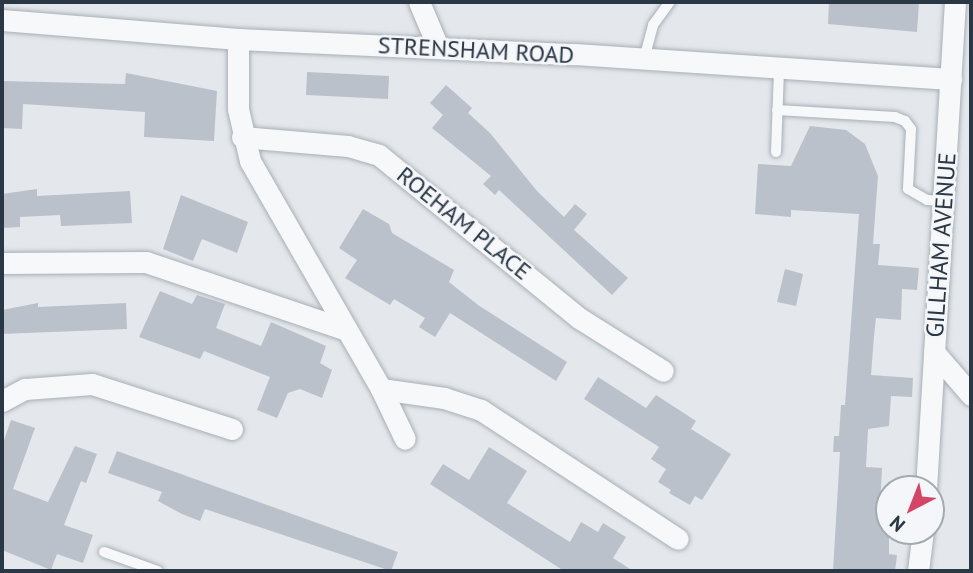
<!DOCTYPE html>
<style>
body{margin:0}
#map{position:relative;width:973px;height:573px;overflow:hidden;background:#e4e8ec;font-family:"PT Sans",sans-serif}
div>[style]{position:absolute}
.building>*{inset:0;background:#bbc1ca}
.roads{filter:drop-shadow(0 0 2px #a8afb7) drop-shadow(0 0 2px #a8afb7)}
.lane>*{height:10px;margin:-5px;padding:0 5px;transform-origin:5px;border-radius:5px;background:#f7f8fa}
.street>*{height:21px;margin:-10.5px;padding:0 10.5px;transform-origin:10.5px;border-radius:10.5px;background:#f7f8fa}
span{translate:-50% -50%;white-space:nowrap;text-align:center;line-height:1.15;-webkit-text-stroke:5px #f4f6f9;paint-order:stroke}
.street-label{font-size:24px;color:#2a3745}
.frame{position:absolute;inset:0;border:4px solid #2a3745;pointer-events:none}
.north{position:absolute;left:875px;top:475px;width:70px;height:70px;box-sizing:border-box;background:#f4f6f9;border:2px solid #a3aab1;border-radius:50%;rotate:222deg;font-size:19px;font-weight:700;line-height:28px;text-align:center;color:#2a3745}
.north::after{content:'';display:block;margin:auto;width:24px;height:32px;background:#d44667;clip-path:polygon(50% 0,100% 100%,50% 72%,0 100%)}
</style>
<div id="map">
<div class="building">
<i style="clip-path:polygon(829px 2px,919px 2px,917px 32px,828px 24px)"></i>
<i style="clip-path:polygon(307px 72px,389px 76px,388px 99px,306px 95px)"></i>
<i style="clip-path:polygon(126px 73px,217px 91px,214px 141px,144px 137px,145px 112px,23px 104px,22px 129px,2px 128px,2px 81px,125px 84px)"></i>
<i style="clip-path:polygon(446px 85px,472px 108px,468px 113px,490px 133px,537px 191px,564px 217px,575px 204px,587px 214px,574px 230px,628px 278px,612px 295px,499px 190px,495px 195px,483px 184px,491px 176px,432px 128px,443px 115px,430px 103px)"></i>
<i style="clip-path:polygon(810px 126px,846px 130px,865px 144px,878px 176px,873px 244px,880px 244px,878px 265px,919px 268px,917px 290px,902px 289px,901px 320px,876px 318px,874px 336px,871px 375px,913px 378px,912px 397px,891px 396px,889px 426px,868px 429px,866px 467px,882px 468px,880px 506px,889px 506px,889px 554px,897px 555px,895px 571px,833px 571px,840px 452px,833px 452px,834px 436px,839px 436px,841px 405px,845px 405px,859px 214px,791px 210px,791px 217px,755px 214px,758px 164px,791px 166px)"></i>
<i style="clip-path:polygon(37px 189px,37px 196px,130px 191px,132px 223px,61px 226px,60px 215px,20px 217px,20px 227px,2px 228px,2px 194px)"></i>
<i style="clip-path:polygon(181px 195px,248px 222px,237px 253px,202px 239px,193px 261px,163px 249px)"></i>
<i style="clip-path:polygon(363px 209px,389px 224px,392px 233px,454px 270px,449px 282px,478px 305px,567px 362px,556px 381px,450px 313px,435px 337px,419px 327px,425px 318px,394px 299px,390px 305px,345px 278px,357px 260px,339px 248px)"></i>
<i style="clip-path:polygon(785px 269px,803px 274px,796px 306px,777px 302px)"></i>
<i style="clip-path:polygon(160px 291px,192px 304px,197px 295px,225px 304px,216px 328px,261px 346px,271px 322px,326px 346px,320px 363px,332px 370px,322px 398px,300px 389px,288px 393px,277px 418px,257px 410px,270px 377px,204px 351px,200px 359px,139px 337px)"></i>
<i style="clip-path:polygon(38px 303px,38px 307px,126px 303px,127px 329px,2px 334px,2px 310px)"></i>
<i style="clip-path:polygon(598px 377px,646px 408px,656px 395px,696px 421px,691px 429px,731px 454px,702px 500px,695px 496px,690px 505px,669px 493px,671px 490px,658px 482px,666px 469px,651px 459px,659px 447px,584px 399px)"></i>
<i style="clip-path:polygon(11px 420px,35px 428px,13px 489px,48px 502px,75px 446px,97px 454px,86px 483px,81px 481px,64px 525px,93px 535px,83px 563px,57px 554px,51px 570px,2px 550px,2px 446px)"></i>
<i style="clip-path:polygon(489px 447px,527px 471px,507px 503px,570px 542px,581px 522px,598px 532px,603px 523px,626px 537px,613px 558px,633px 571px,564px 571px,430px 484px,443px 464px,469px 480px)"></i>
<i style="clip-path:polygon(117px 451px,398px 552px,391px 571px,205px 509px,200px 521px,182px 514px,158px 501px,162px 492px,108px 473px)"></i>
</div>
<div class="roads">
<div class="lane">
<i style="left:644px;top:59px;width:35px;rotate:-75deg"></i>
<i style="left:653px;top:25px;width:29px;rotate:-54deg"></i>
<i style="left:777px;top:110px;width:118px;rotate:3.4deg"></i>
<i style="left:895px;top:117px;width:11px;rotate:22deg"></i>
<i style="left:905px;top:121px;width:10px;rotate:53deg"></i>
<i style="left:911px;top:129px;width:60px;rotate:92.9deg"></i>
<i style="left:908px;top:189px;width:22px;rotate:30deg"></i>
<i style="left:927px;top:200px;width:17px;rotate:3deg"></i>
<i style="left:776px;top:152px;width:83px;rotate:-87.9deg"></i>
<i style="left:104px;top:552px;width:57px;rotate:19.4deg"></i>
</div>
<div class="street">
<i style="left:419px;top:2px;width:49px;rotate:67.1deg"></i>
<i style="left:2px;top:20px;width:237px;rotate:4.6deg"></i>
<i style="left:238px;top:39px;width:336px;rotate:2.6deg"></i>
<i style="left:574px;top:54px;width:378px;rotate:3.8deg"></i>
<i style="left:238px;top:39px;width:70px;rotate:90deg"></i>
<i style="left:238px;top:109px;width:53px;rotate:77deg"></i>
<i style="left:250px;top:161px;width:263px;rotate:60.1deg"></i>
<i style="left:381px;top:389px;width:55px;rotate:64.4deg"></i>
<i style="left:242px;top:137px;width:106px;rotate:4.9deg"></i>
<i style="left:348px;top:146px;width:32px;rotate:16deg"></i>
<i style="left:379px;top:155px;width:258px;rotate:39.2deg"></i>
<i style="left:579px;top:318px;width:99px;rotate:32.2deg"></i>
<i style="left:2px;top:263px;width:144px;rotate:-0.4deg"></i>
<i style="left:146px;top:262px;width:209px;rotate:18.7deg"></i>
<i style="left:934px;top:352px;width:57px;rotate:49.3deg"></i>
<i style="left:381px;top:389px;width:64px;rotate:8.1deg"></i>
<i style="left:444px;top:398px;width:39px;rotate:18deg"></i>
<i style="left:481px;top:410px;width:235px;rotate:33.2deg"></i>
<i style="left:2px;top:401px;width:26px;rotate:-28deg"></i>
<i style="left:25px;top:389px;width:67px;rotate:-4.3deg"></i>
<i style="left:92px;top:384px;width:147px;rotate:17.8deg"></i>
<i style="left:926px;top:489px;width:488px;rotate:-86.6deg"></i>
<i style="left:918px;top:571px;width:40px;rotate:-82.9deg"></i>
</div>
</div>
<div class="street-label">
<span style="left:476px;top:50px;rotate:3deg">STRENSHAM ROAD</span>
<span style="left:464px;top:223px;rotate:39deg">ROEHAM PLACE</span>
<span style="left:941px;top:245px;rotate:-86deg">GILLHAM AVENUE</span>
</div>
<div class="frame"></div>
<div class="north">N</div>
</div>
